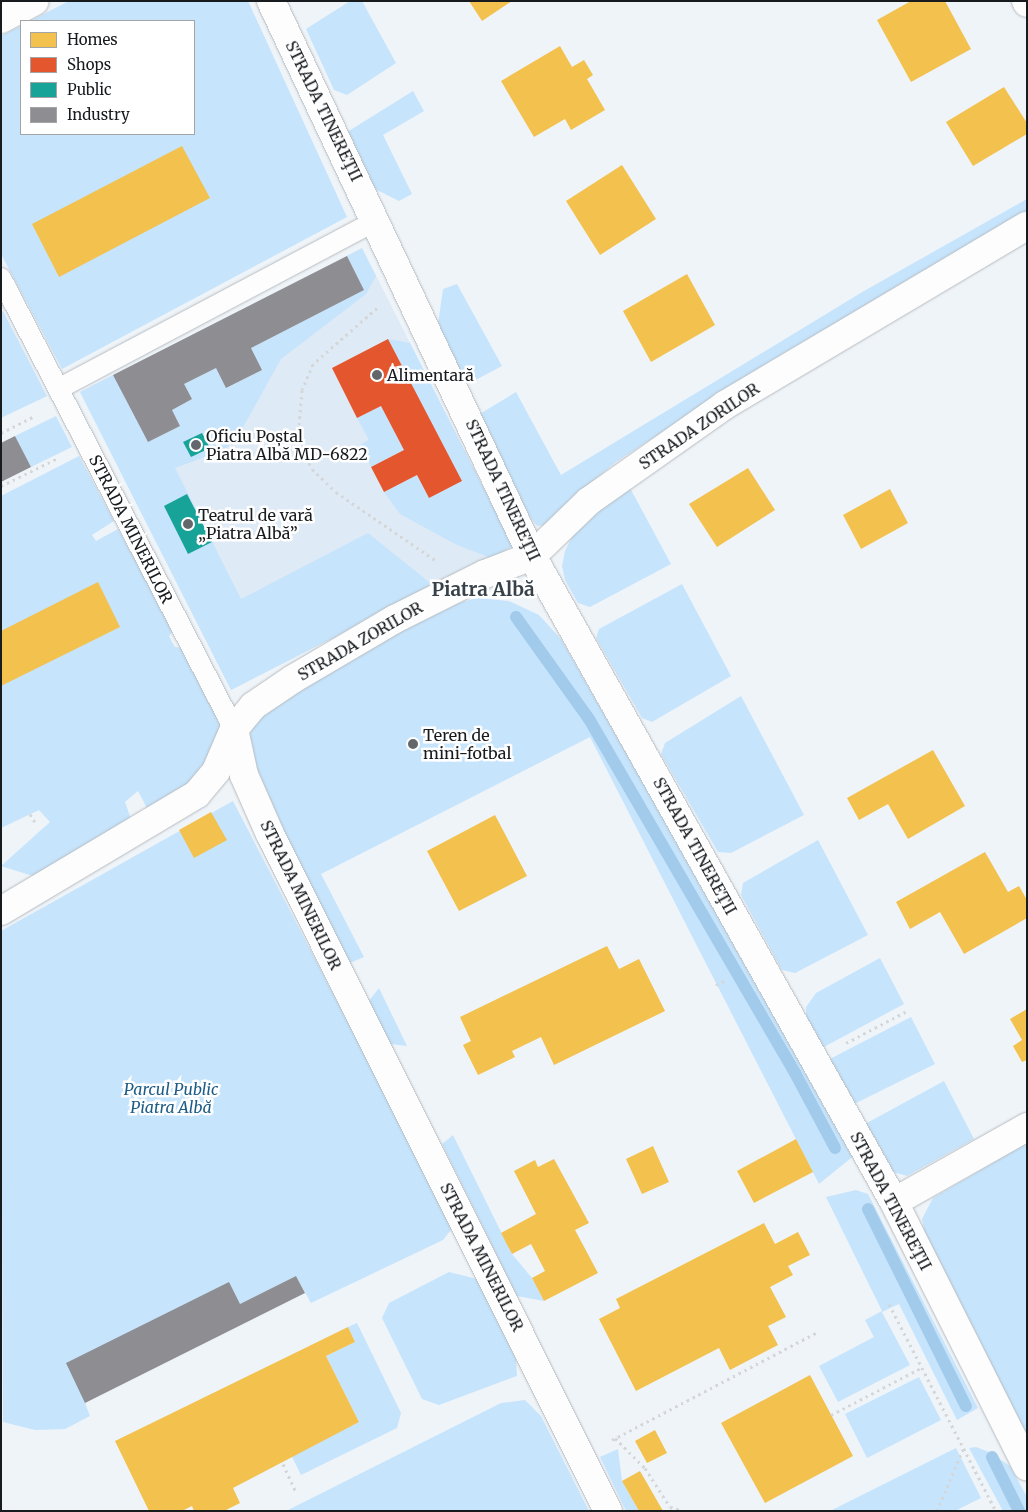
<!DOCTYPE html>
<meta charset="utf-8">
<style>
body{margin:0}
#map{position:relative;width:1028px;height:1512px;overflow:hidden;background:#eff4f9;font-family:Merriweather,serif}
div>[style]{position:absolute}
.built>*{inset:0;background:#deeaf5}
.green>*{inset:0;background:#c6e4fc}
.homes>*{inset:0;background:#f2c14e}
.shops>*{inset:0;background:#e4572e}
.public>*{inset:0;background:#17a398}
.industry>*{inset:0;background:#8d8d92}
.stream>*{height:12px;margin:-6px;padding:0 6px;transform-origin:6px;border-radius:6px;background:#a2cbeb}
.path>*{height:3px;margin-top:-1.5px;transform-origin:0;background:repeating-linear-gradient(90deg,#d5d6d7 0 2.5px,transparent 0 6.5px)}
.roads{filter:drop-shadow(0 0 1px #b6bbbf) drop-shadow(0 0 1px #b6bbbf)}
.service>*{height:20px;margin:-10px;padding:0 10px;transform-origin:10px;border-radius:10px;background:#fdfdfe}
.minor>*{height:28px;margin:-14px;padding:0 14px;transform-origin:14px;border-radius:14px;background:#fdfdfe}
.dots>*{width:14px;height:14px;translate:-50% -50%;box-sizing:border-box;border:2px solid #fff;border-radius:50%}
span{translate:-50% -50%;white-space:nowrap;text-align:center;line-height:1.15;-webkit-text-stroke:5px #fff;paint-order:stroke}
.street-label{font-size:16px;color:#171b1e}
.poi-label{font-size:16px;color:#171b1e}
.left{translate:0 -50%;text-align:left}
.park-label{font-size:16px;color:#1d5c86;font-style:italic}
.quarter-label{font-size:19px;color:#374149;font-weight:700}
.frame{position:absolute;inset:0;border:2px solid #171b1e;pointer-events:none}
.legend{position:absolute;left:20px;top:20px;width:175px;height:115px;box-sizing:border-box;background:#fff;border:1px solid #a2a4a5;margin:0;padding:6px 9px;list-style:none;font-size:15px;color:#171b1e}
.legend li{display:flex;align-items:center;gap:10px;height:25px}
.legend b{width:25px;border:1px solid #a2a4a5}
</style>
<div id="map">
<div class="built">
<i style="clip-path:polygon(362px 248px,513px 546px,231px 690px,80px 392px)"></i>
</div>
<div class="green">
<i style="clip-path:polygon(69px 1px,248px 1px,347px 217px,62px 369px,1px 254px,1px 36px,21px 26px,21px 134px,194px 134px,194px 21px,30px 21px)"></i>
<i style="clip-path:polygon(350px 1px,362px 1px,396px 63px,347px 95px,334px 90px,306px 29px)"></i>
<i style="clip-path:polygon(413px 91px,424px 111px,383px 135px,412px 194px,399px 201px,375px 189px,344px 134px)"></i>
<i style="clip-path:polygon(1027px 199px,1027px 213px,770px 361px,616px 462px,583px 489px,548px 525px,537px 526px,530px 517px,478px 415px,516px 392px,561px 475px,864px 291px)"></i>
<i style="clip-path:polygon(362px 248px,376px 276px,366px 294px,281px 359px,237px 438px,224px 450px,175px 468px,241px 599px,368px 533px,434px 586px,231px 690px,80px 392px,113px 375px,148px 442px,180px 426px,172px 410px,192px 399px,184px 384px,216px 368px,227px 388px,262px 370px,251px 348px,364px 290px,347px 256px)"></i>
<i style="clip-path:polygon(457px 284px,502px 366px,466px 385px,438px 324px,443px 289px)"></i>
<i style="clip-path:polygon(3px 311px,47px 396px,1px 418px,1px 312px)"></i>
<i style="clip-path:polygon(388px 339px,410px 343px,513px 546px,491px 558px,457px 545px,400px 514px,384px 492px,417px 475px,429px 498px,462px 481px)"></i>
<i style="clip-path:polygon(381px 406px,404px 450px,371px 467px,360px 445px,369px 440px,357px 418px)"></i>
<i style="clip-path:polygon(56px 416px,72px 447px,31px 467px,15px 436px)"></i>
<i style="clip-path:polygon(79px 456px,114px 521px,92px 535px,96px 541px,118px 529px,174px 630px,169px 636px,172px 642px,175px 647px,183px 648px,221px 727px,207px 762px,187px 786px,149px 812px,138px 791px,125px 802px,132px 822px,36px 877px,1px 866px,50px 822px,39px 810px,1px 828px,1px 496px)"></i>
<i style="clip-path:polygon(630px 488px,671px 564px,590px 607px,578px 603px,565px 580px,562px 566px,565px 551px,575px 531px,601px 507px)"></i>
<i style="clip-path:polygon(682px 584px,731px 676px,652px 722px,642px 718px,596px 638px,599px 629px)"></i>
<i style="clip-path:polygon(477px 598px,509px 601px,539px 615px,561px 639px,856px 1154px,819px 1184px,590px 737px,321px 874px,364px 957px,348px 964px,257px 775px,246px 742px,258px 719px,317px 680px,405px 626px,444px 607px)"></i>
<i style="clip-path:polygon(741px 696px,804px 815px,731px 853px,718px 852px,661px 754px,665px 743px)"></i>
<i style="clip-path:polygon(233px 801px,454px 1226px,443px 1240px,311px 1303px,296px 1276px,240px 1304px,85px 1403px,90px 1416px,65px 1429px,35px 1430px,3px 1422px,1px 931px)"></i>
<i style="clip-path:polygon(818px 840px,868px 935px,795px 973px,782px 970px,741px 895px,743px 883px)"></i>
<i style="clip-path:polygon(880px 958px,904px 1004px,822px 1048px,806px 1019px,806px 1007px,816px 993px)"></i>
<i style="clip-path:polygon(379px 988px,407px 1046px,390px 1044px,368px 1002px)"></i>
<i style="clip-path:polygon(911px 1017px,935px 1064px,852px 1105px,828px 1060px)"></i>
<i style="clip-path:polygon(944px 1081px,974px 1139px,907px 1176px,890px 1171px,865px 1124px)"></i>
<i style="clip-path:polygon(453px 1135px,512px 1254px,532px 1278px,544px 1301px,517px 1296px,442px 1144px)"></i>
<i style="clip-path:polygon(1027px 1143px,1026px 1319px,1027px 1435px,926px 1242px,922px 1219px,933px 1198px)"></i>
<i style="clip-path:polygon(856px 1190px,868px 1194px,978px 1408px,957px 1420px,899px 1304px,882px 1312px,910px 1365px,838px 1402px,819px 1366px,874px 1337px,865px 1320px,882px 1311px,826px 1197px)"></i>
<i style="clip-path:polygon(449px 1272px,477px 1279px,516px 1359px,517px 1376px,439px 1405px,422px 1399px,382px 1318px,389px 1303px)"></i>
<i style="clip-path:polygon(357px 1323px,401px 1413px,397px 1428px,301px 1475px,291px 1455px,359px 1422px,326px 1356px,355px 1342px,348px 1327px)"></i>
<i style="clip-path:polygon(919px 1377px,941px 1420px,867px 1458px,845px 1414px)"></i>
<i style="clip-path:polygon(525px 1400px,541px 1416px,589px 1511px,286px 1511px,501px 1403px)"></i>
<i style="clip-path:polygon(976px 1447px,989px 1452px,1010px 1466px,1027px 1497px,1027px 1511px,1003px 1511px,969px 1448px)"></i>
<i style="clip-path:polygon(956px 1448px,981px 1498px,955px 1511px,830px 1511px)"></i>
<i style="clip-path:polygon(618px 1449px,622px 1481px,639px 1511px,626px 1511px,600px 1457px)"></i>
</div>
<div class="homes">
<i style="clip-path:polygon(469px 1px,512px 1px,482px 21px)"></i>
<i style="clip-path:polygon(911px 1px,945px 1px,971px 49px,911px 82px,877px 20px)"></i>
<i style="clip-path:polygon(560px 46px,572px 67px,584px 60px,593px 75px,587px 79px,605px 110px,571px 130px,565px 119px,534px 137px,501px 81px)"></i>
<i style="clip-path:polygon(1004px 87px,1027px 123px,1027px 134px,973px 166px,946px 122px)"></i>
<i style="clip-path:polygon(182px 146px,210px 198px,59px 277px,32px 224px)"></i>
<i style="clip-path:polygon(622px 165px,656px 219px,600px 255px,566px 201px)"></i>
<i style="clip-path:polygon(687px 274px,715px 325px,651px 362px,623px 311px)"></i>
<i style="clip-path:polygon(748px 468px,775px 510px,717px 547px,689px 504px)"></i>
<i style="clip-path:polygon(890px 489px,908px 523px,861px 549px,843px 515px)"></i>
<i style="clip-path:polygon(98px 582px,120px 627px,1px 686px,1px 631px)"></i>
<i style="clip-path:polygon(933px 750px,965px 806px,908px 839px,888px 804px,859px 820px,847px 798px)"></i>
<i style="clip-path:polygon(211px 812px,227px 840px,194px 858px,179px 830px)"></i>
<i style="clip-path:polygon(495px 815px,527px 876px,459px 911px,427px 851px)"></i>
<i style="clip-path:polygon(985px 852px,1008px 892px,1019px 886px,1027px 900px,1027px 918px,964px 954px,940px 912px,910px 929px,896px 902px)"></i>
<i style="clip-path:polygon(607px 946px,619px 969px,639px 959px,665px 1011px,554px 1065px,541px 1037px,512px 1051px,515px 1057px,478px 1075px,463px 1045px,471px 1041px,460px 1017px)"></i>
<i style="clip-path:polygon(1027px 1009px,1027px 1060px,1022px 1062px,1013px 1046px,1022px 1040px,1010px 1019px)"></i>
<i style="clip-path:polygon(796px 1139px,813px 1172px,754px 1203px,737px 1171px)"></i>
<i style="clip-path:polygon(653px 1146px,669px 1182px,642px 1194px,626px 1159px)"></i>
<i style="clip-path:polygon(554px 1159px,589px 1223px,575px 1230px,598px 1273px,544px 1301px,532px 1278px,545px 1271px,531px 1244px,512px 1254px,501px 1233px,536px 1214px,514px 1171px,535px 1160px,538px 1167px)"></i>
<i style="clip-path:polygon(764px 1223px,775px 1244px,798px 1232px,810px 1255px,788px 1266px,793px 1275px,770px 1287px,786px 1317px,768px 1326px,778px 1345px,730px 1370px,719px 1348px,636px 1391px,599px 1319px,620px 1308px,616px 1299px)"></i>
<i style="clip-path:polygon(348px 1327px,355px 1342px,326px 1356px,359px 1422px,233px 1488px,240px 1503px,224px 1511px,194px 1511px,192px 1506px,182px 1511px,149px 1511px,115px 1441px)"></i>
<i style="clip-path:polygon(810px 1375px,853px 1456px,765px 1503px,721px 1423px)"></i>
<i style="clip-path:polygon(655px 1430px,667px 1453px,647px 1463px,635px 1441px)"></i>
<i style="clip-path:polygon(640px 1471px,663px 1511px,639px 1511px,622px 1481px)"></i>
</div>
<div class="shops">
<i style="clip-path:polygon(388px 339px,462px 481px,429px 498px,417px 475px,384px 492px,371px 467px,404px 450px,381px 406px,357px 418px,332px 368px)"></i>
</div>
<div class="public">
<i style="clip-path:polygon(202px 433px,210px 448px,191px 457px,183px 442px)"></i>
<i style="clip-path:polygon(187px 494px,212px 542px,188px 554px,164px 506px)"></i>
</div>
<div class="industry">
<i style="clip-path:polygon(347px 256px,364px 290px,251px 348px,262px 370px,226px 388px,216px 368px,184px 384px,192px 399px,172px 410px,180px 426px,148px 442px,113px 375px)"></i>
<i style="clip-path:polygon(15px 436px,31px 467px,1px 482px,1px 443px)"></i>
<i style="clip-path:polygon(296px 1276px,305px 1293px,85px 1403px,66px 1363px,229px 1282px,240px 1304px)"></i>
</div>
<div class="stream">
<i style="left:516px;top:617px;width:125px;rotate:54.4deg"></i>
<i style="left:589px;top:719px;width:410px;rotate:59.8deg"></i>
<i style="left:795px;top:1073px;width:85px;rotate:61.9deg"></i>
<i style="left:868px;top:1209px;width:220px;rotate:63.6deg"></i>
<i style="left:992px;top:1457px;width:60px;rotate:63.4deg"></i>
</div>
<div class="path">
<i style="left:377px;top:308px;width:85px;rotate:138.8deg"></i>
<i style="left:313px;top:364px;width:28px;rotate:113deg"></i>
<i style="left:302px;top:390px;width:49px;rotate:94.7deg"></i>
<i style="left:298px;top:439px;width:33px;rotate:65deg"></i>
<i style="left:312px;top:469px;width:33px;rotate:44deg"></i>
<i style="left:336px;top:492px;width:120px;rotate:34.5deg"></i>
<i style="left:1px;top:433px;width:39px;rotate:-27deg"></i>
<i style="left:1px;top:486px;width:64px;rotate:-26.2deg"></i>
<i style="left:30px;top:814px;width:12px;rotate:59deg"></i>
<i style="left:716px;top:985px;width:13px;rotate:-27deg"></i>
<i style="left:846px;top:1043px;width:69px;rotate:-27.7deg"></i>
<i style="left:889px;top:1304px;width:233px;rotate:62.7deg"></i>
<i style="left:831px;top:1415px;width:102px;rotate:-27.6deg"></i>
<i style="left:615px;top:1438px;width:42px;rotate:45deg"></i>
<i style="left:645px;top:1468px;width:46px;rotate:57.3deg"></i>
<i style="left:670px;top:1507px;width:15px;rotate:16deg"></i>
<i style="left:612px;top:1440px;width:233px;rotate:-27.7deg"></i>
<i style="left:283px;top:1464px;width:29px;rotate:65deg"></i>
<i style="left:937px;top:1511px;width:67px;rotate:-67.2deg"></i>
</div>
<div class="roads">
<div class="service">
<i style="left:1px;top:278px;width:508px;rotate:62.68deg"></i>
<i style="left:60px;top:388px;width:357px;rotate:-27.9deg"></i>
</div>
<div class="minor">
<i style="left:271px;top:1px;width:613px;rotate:64.81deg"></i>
<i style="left:532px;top:556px;width:741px;rotate:60.73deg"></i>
<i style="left:894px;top:1202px;width:296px;rotate:63.3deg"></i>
<i style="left:1026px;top:1px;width:2px;rotate:63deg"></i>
<i style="left:1px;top:19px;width:38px;rotate:-28deg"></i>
<i style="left:234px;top:729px;width:47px;rotate:77.7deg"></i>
<i style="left:244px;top:775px;width:64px;rotate:66.2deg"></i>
<i style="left:270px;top:834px;width:757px;rotate:63.47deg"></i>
<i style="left:1px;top:911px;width:228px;rotate:-30.8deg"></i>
<i style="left:197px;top:794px;width:30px;rotate:-50deg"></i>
<i style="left:216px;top:771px;width:46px;rotate:-66.8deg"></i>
<i style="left:234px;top:729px;width:30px;rotate:-50deg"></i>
<i style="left:253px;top:706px;width:48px;rotate:-34deg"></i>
<i style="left:293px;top:679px;width:118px;rotate:-30.5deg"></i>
<i style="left:395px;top:619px;width:101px;rotate:-26.6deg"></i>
<i style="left:485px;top:574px;width:50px;rotate:-21deg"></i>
<i style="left:532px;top:556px;width:79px;rotate:-44deg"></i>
<i style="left:589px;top:501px;width:166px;rotate:-35.2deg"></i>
<i style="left:725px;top:405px;width:351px;rotate:-30.7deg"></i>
<i style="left:894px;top:1202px;width:153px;rotate:-29.4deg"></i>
</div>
</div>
<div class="dots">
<i style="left:377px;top:375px;background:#63676b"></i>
<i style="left:196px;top:445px;background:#63676b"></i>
<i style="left:188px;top:524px;background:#63676b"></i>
<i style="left:413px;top:744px;background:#63676b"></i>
</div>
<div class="street-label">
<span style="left:324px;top:111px;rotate:64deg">STRADA TINEREŢII</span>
<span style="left:699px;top:426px;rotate:-34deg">STRADA ZORILOR</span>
<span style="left:503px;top:490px;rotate:65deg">STRADA TINEREŢII</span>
<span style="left:131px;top:529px;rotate:63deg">STRADA MINERILOR</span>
<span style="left:360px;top:641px;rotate:-30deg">STRADA ZORILOR</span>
<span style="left:695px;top:846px;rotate:61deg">STRADA TINEREŢII</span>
<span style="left:301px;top:895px;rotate:64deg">STRADA MINERILOR</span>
<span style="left:891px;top:1201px;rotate:62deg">STRADA TINEREŢII</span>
<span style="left:482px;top:1257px;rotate:63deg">STRADA MINERILOR</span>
</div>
<div class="poi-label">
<span class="left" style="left:387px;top:375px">Alimentară</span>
<span class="left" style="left:206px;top:445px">Oficiu Poștal<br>Piatra Albă MD-6822</span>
<span class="left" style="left:198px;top:524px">Teatrul de vară<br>„Piatra Albă”</span>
<span class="left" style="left:423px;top:744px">Teren de<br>mini-fotbal</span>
</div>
<div class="park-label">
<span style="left:171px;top:1098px">Parcul Public<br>Piatra Albă</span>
</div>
<div class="quarter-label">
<span style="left:483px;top:590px">Piatra Albă</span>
</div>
<div class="frame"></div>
<ul class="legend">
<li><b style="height:14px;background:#f2c14e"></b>Homes</li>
<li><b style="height:14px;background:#e4572e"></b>Shops</li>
<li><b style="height:14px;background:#17a398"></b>Public</li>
<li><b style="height:14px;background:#8d8d92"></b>Industry</li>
</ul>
</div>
